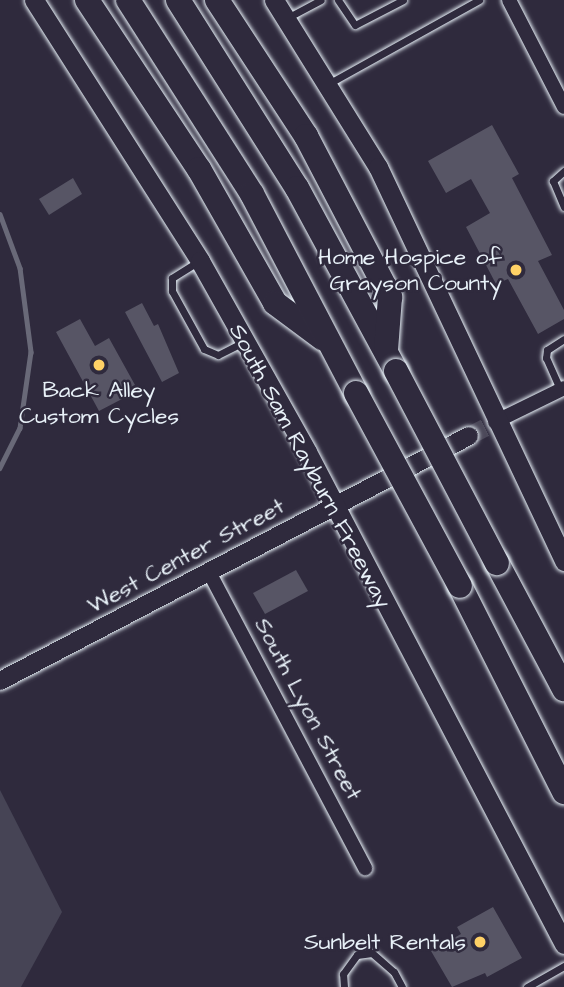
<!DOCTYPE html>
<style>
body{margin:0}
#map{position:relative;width:564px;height:987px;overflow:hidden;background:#2f2a3d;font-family:"Architects Daughter",sans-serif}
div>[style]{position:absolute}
.green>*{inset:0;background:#464455}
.stream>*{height:4.5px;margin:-2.25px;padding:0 2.25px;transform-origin:2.25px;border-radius:2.25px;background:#696978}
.building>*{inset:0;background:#575565}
.tertiary-tunnel>*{height:18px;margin-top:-9px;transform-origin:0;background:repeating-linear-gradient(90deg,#4b4859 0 18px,transparent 0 27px)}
.roads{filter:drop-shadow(0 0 2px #e8f1f8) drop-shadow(0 0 2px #e8f1f8)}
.service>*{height:7px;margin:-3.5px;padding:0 3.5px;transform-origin:3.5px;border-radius:3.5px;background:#2f2a3d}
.minor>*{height:14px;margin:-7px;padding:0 7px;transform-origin:7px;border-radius:7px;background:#2f2a3d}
.tertiary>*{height:18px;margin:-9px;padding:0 9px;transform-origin:9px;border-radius:9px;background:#2f2a3d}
.secondary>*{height:19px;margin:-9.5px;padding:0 9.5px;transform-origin:9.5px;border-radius:9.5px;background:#2f2a3d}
.motorway>*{height:24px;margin:-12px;padding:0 12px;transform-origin:12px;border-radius:12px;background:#2f2a3d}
.bridges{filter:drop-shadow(0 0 2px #e8f1f8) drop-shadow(0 0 2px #e8f1f8)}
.motorway-bridge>*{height:24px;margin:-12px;padding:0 12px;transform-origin:12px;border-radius:12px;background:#2f2a3d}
.dots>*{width:19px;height:19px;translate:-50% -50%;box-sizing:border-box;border:4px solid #2f2a3d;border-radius:50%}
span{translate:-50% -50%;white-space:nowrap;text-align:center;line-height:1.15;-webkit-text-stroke:5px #2f2a3d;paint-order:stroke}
.poi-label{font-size:23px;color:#e8f1f8}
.right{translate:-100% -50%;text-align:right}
.street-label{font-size:23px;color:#e8f1f8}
</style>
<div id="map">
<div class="green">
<i style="clip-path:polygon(0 790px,62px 912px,21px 987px,0 987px)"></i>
</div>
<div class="stream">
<i style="left:0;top:214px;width:58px;rotate:69.7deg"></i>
<i style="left:20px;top:268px;width:85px;rotate:82.5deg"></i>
<i style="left:31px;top:352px;width:77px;rotate:98.2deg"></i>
<i style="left:20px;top:428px;width:45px;rotate:116.6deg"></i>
</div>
<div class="building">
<i style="clip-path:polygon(492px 125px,519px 174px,512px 178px,552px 255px,538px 261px,564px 310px,564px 319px,538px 334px,508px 279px,496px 284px,466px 227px,490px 213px,471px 179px,446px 193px,428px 161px)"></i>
<i style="clip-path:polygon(73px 178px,82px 194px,49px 215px,39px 199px)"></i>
<i style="clip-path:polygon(142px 303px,154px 326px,158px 324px,179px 373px,162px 382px,125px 312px)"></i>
<i style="clip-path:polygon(80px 319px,95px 346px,109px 338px,135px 385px,119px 393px,122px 399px,99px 411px,56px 332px)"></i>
<i style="clip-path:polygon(296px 570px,308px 591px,265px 614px,253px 593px)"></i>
<i style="clip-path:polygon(493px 907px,522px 958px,487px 977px,485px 973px,452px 987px,431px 951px,461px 934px,457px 927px)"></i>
</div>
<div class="tertiary-tunnel">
<i style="left:469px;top:436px;width:28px;rotate:-27deg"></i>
</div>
<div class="roads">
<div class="service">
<i style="left:338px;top:0;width:30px;rotate:56deg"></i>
<i style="left:355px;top:25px;width:54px;rotate:-27.5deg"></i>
<i style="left:287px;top:18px;width:38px;rotate:-28deg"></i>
<i style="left:328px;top:84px;width:173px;rotate:-29.1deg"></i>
<i style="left:564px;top:171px;width:15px;rotate:138deg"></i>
<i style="left:553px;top:181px;width:28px;rotate:67deg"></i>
<i style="left:199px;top:261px;width:32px;rotate:148deg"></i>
<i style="left:172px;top:278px;width:13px;rotate:90deg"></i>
<i style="left:172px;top:291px;width:66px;rotate:61.1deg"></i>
<i style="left:204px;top:349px;width:15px;rotate:23deg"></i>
<i style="left:218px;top:355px;width:29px;rotate:-27deg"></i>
<i style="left:560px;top:389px;width:34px;rotate:-114deg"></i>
<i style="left:546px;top:358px;width:8px;rotate:-83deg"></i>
<i style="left:547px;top:350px;width:20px;rotate:-33deg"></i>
<i style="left:344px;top:987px;width:13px;rotate:-94deg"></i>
<i style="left:343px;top:974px;width:24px;rotate:-54deg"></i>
<i style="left:357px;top:955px;width:15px;rotate:-8deg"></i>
<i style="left:372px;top:953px;width:29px;rotate:41deg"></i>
<i style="left:394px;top:972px;width:17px;rotate:62deg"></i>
<i style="left:527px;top:987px;width:43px;rotate:-29.6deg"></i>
</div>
<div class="minor">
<i style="left:509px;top:0;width:120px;rotate:62.8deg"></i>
<i style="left:495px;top:422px;width:77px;rotate:-26.2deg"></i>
<i style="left:209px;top:572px;width:335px;rotate:62.2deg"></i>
</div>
<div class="tertiary">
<i style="left:0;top:681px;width:529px;rotate:-27.58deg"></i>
</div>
<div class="secondary">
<i style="left:34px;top:0;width:309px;rotate:57.5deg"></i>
<i style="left:200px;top:261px;width:219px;rotate:60.7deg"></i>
<i style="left:307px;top:452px;width:555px;rotate:62.42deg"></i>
<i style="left:274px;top:0;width:197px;rotate:58.1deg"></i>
<i style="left:378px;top:167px;width:436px;rotate:64.7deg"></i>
</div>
<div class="motorway">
<i style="left:87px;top:0;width:203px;rotate:56.5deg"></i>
<i style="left:199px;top:169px;width:154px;rotate:60.4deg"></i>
<i style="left:275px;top:303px;width:59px;rotate:36.7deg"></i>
<i style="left:128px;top:0;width:230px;rotate:57.4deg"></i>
<i style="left:252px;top:194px;width:225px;rotate:62.4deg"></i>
<i style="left:178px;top:0;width:222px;rotate:57.7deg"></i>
<i style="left:297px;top:188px;width:208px;rotate:61.6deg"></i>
<i style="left:217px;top:0;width:163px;rotate:56.8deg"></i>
<i style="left:306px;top:136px;width:182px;rotate:62.4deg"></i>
<i style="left:390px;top:297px;width:53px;rotate:94.3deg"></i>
<i style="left:497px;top:563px;width:143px;rotate:62deg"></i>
<i style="left:460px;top:586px;width:231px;rotate:63.2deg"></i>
</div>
</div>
<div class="bridges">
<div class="motorway-bridge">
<i style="left:396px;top:371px;width:217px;rotate:62.3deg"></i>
<i style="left:356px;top:393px;width:219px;rotate:61.7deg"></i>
</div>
</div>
<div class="dots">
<i style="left:516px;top:270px;background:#ffd166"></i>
<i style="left:99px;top:365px;background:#ffd166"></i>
<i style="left:480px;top:942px;background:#ffd166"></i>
</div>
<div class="poi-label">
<span class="right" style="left:502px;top:270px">Home Hospice of<br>Grayson County</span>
<span style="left:99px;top:403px">Back Alley<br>Custom Cycles</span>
<span class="right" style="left:466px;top:942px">Sunbelt Rentals</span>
</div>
<div class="street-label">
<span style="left:310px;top:466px;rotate:62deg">South Sam Rayburn Freeway</span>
<span style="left:186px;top:556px;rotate:-28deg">West Center Street</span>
<span style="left:308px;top:709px;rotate:62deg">South Lyon Street</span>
</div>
</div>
